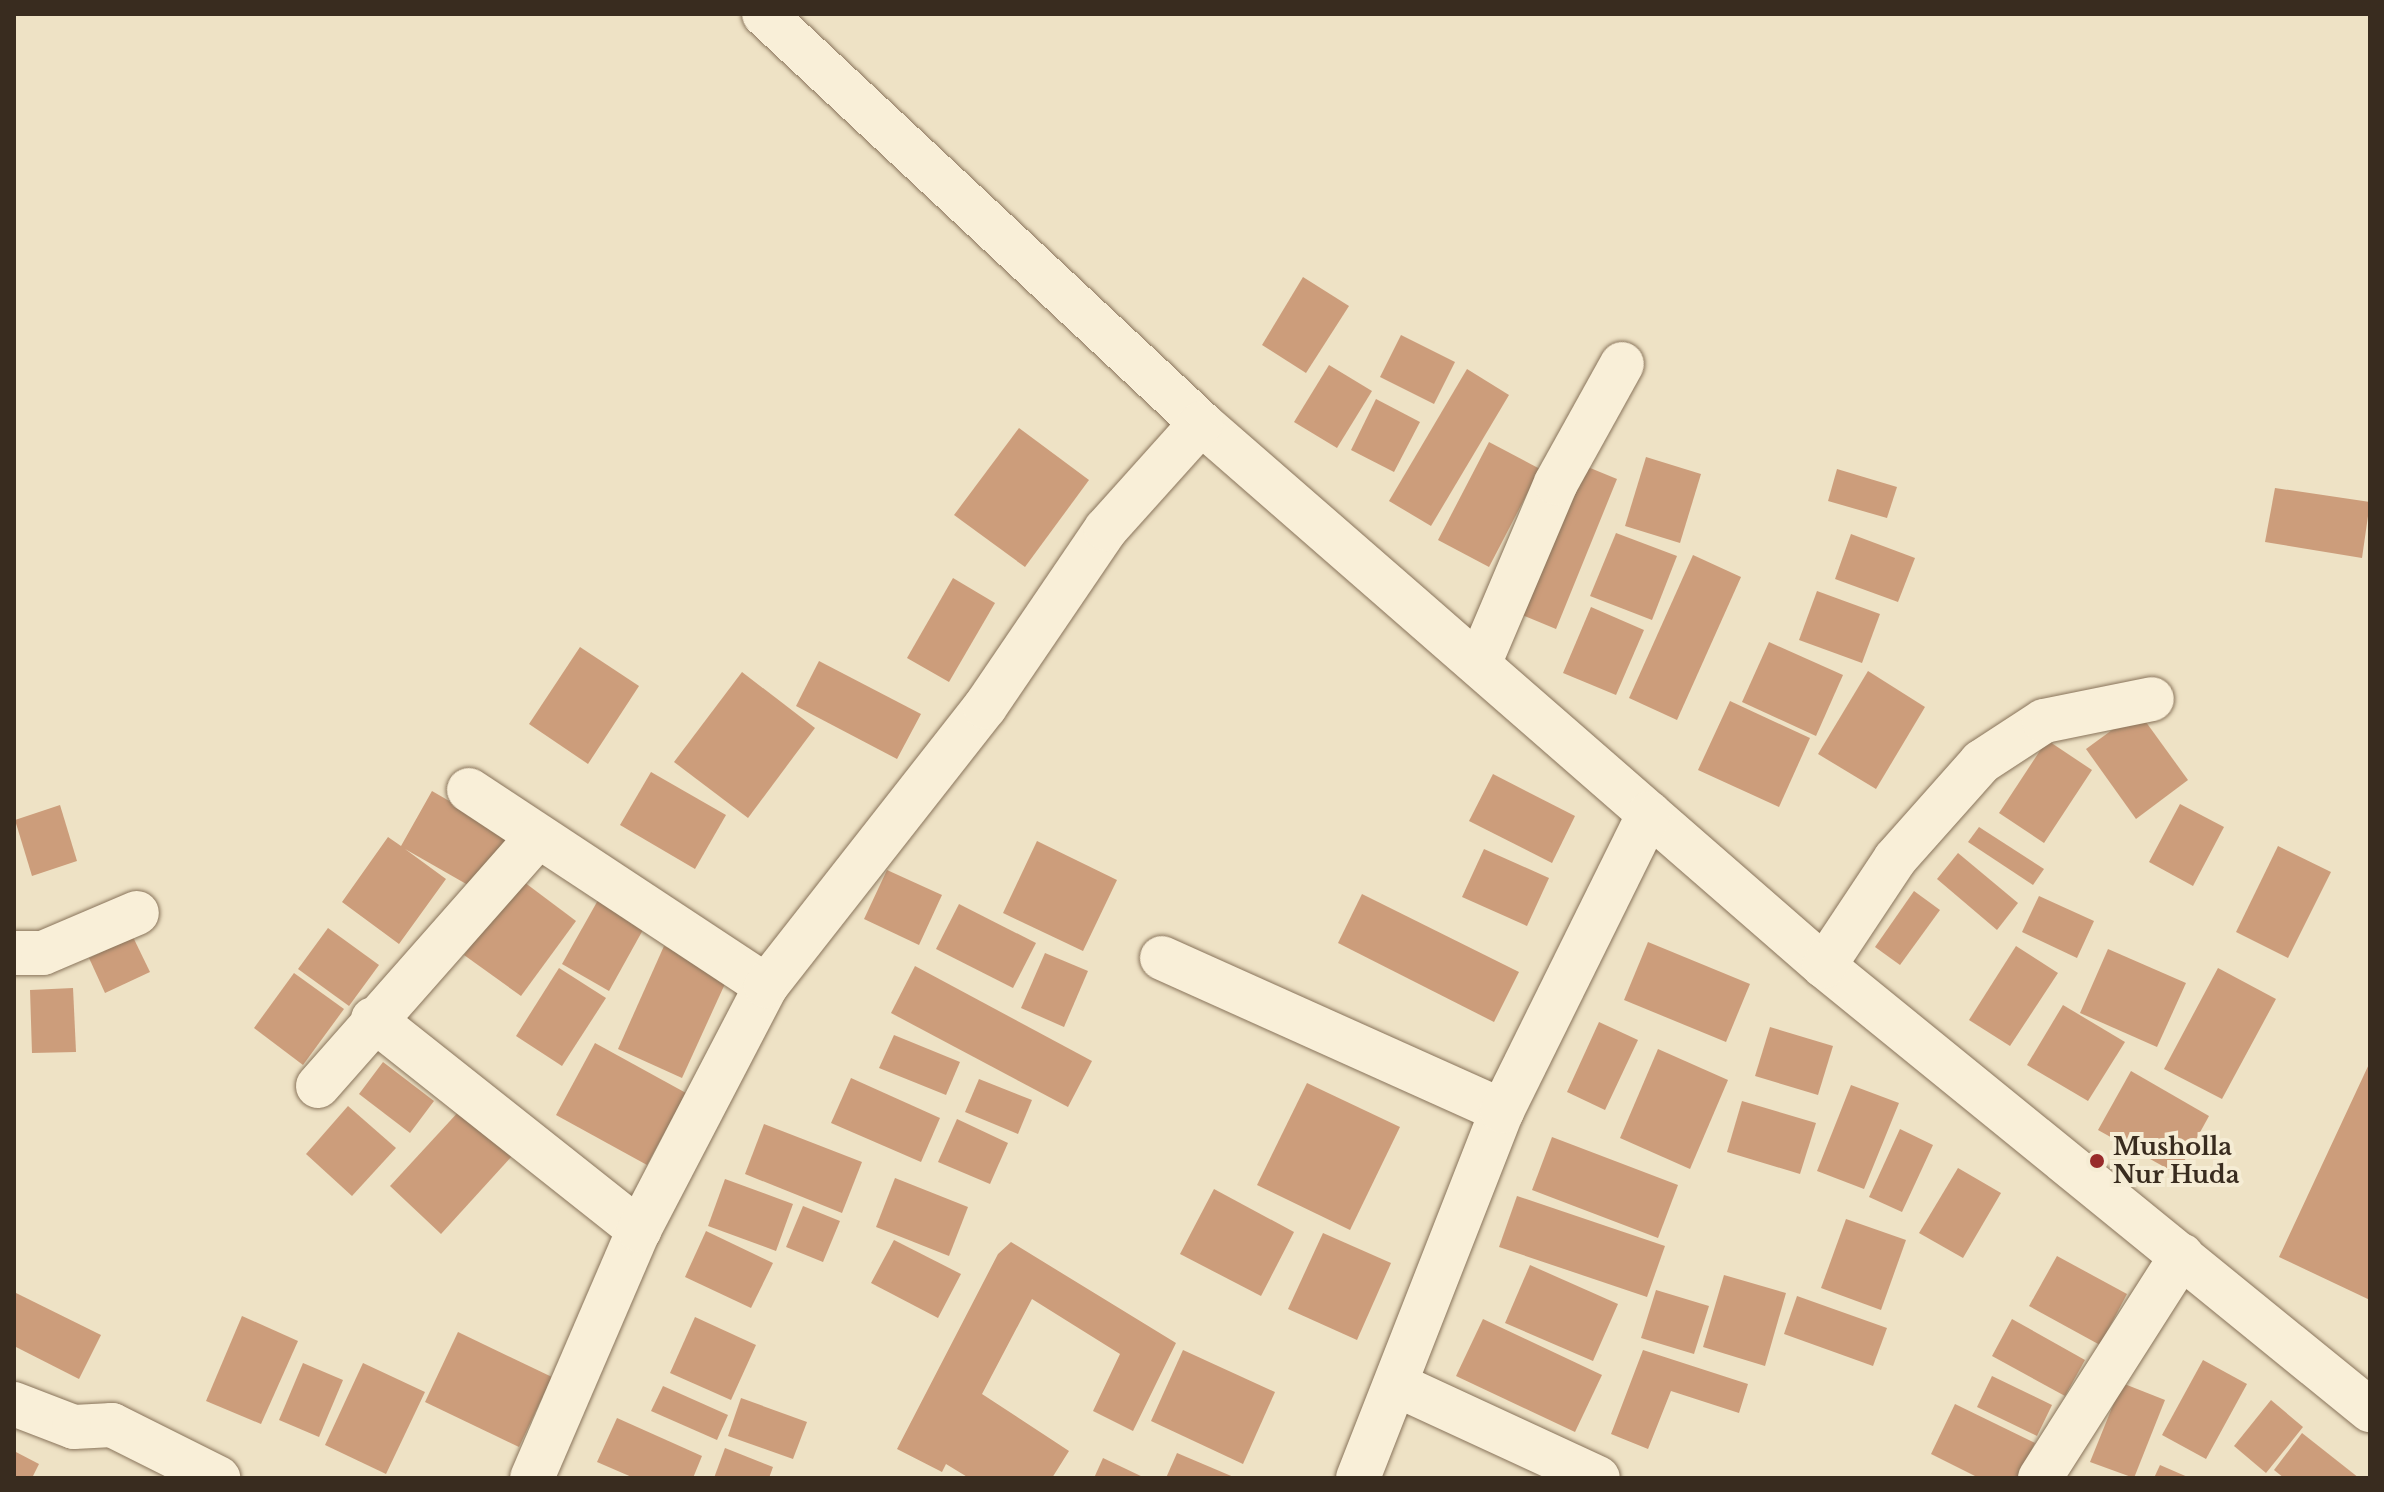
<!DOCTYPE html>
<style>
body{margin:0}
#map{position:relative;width:2384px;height:1492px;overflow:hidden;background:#eee2c5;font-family:"Libre Baskerville",serif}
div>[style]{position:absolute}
.building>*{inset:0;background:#cc9d7b}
.roads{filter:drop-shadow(0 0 2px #89745b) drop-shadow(0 0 2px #89745b)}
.minor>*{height:44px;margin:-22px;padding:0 22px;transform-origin:22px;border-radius:22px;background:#f9efd8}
.dots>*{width:22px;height:22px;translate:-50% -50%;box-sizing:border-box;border:4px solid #f5ecd4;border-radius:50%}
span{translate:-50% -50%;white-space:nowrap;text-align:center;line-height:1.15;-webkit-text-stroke:8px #f5ecd4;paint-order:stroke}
.poi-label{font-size:24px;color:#392c1f;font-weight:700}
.left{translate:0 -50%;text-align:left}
.frame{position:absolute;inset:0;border:16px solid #392c1f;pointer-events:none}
</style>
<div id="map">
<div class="building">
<i style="clip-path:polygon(1303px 277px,1349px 306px,1306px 373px,1262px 345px)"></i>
<i style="clip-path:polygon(1401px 335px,1455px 362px,1434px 404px,1380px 377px)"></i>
<i style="clip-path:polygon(1329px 365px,1372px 391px,1337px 448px,1294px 422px)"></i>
<i style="clip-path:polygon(1467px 369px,1509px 395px,1431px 526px,1389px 501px)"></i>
<i style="clip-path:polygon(1376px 399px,1420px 422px,1394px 472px,1351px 450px)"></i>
<i style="clip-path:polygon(1019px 428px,1089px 480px,1025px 567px,954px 515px)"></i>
<i style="clip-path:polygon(1489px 442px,1540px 469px,1489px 567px,1438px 540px)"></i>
<i style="clip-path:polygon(1646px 457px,1701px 474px,1680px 543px,1625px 526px)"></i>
<i style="clip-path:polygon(1578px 463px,1617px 479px,1556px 629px,1517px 613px)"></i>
<i style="clip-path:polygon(1837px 469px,1897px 487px,1887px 518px,1828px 501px)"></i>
<i style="clip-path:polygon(2275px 488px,2370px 502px,2362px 558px,2265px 542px)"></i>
<i style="clip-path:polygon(1616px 533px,1677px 556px,1652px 620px,1590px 596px)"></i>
<i style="clip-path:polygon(1851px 534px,1915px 558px,1898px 602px,1835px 579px)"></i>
<i style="clip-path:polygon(1693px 555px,1741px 577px,1677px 720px,1629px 698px)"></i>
<i style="clip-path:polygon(953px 578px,995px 603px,949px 682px,907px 658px)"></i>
<i style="clip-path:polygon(1817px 591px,1880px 614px,1862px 663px,1799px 640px)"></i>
<i style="clip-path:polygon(1591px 607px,1644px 630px,1616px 695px,1563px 673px)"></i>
<i style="clip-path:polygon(1769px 642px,1843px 675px,1816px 736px,1742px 702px)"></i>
<i style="clip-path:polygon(580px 647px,639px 686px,588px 764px,529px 724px)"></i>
<i style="clip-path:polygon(819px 661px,921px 714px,897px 759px,796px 706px)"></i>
<i style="clip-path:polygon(1868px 671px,1925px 707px,1876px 789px,1818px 754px)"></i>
<i style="clip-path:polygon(742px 672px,815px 728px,748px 818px,674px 762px)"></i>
<i style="clip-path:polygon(1730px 701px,1810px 738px,1779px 807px,1698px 770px)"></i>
<i style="clip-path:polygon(2138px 711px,2188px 780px,2136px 819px,2086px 749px)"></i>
<i style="clip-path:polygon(2047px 740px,2092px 770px,2044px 843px,1999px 813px)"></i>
<i style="clip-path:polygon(651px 772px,726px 815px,695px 869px,620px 825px)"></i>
<i style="clip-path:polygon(1493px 774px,1575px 816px,1552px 863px,1469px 821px)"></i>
<i style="clip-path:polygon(432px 791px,513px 838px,482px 893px,405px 849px,446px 879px,399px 944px,342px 902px,388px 837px,401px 846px)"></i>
<i style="clip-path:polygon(2180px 804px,2224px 827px,2193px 886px,2149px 862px)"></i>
<i style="clip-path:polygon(60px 805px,77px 861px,32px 876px,15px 820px)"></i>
<i style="clip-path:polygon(1979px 827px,2044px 869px,2033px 885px,1968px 842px)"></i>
<i style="clip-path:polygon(1037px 841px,1117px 880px,1083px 951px,1003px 913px)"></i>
<i style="clip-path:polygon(2278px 846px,2331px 872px,2288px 958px,2236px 932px)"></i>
<i style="clip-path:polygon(1484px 849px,1549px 878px,1527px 926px,1462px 897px)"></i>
<i style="clip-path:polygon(1958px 853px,2018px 903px,1997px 930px,1937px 879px)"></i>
<i style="clip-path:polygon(887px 870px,942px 895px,919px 945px,864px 919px)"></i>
<i style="clip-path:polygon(520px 879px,576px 921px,521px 996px,464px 955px)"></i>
<i style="clip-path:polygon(1914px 891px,1940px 910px,1900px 965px,1875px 947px)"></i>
<i style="clip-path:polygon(602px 893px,649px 919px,609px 991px,562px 964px)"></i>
<i style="clip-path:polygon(1362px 894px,1519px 972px,1494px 1022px,1338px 943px)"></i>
<i style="clip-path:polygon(2039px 896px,2094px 921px,2077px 958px,2022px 932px)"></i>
<i style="clip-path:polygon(959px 904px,1036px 943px,1013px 988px,936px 949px)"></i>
<i style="clip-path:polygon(328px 928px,379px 965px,349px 1006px,298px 969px)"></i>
<i style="clip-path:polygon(133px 937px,150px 972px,105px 993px,89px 958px)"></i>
<i style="clip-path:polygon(1648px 942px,1750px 984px,1726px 1042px,1624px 1000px)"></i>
<i style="clip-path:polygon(664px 946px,729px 975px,682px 1078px,618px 1049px)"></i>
<i style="clip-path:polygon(2016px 946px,2058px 973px,2010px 1046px,1969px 1020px)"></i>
<i style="clip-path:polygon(2108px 949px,2186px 983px,2157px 1047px,2080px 1013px)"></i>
<i style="clip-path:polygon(1045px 953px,1088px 971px,1064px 1027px,1021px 1008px)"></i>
<i style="clip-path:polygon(915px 966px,1092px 1061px,1068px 1107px,891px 1013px)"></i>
<i style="clip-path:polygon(559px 968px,606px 998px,562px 1066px,516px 1036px)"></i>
<i style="clip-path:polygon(2218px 968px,2276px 999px,2222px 1099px,2164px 1069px)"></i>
<i style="clip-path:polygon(294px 973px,344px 1009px,303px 1065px,254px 1028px)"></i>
<i style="clip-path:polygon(73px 988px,76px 1052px,32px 1053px,30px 990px)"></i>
<i style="clip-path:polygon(2063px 1005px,2125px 1042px,2088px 1101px,2027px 1065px)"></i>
<i style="clip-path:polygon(1599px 1022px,1638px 1040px,1605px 1110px,1567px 1092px)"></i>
<i style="clip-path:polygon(1770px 1027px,1833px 1046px,1818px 1095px,1755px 1076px)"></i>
<i style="clip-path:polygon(894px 1035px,960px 1062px,946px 1095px,879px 1068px)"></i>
<i style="clip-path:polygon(595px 1043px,686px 1093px,647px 1165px,556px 1115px)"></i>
<i style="clip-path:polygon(1658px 1049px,1728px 1080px,1690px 1169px,1620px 1138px)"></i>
<i style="clip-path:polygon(383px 1062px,434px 1101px,410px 1133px,359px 1094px)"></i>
<i style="clip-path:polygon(2370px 1062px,2370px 1300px,2279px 1257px)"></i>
<i style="clip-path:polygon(2131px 1071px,2209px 1116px,2177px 1174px,2098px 1130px)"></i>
<i style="clip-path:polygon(851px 1078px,940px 1118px,921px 1162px,831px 1123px)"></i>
<i style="clip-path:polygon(979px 1079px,1032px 1100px,1018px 1134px,965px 1112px)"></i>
<i style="clip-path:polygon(1307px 1083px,1400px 1127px,1350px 1230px,1257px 1185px)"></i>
<i style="clip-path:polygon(1851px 1085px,1899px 1103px,1864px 1189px,1817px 1171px)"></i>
<i style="clip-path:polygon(1742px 1101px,1816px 1123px,1800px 1174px,1727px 1152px)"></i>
<i style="clip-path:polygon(348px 1106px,396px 1148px,352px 1196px,306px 1154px)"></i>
<i style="clip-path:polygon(461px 1109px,512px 1156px,441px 1234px,390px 1186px)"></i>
<i style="clip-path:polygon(957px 1119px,1008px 1143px,990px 1184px,938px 1162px)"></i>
<i style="clip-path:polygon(764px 1124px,862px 1162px,842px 1213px,745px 1174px)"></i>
<i style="clip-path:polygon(1900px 1129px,1933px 1145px,1902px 1212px,1869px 1197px)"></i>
<i style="clip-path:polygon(1552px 1137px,1678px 1185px,1658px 1238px,1532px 1190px)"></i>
<i style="clip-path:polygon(1958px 1168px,2001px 1193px,1963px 1258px,1919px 1233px)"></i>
<i style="clip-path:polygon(895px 1178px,968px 1207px,949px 1256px,876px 1227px)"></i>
<i style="clip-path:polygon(725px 1179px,793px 1204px,776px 1251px,708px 1226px)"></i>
<i style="clip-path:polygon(1214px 1189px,1294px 1232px,1261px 1296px,1180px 1254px)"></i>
<i style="clip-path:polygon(1517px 1196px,1665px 1246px,1647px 1297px,1499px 1247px)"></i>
<i style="clip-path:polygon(803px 1206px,840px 1221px,823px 1262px,786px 1247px)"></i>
<i style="clip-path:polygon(1846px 1219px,1906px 1240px,1881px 1310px,1821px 1288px)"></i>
<i style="clip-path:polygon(706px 1231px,773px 1263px,751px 1308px,685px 1277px)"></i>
<i style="clip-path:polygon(1323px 1233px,1391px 1263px,1357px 1340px,1288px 1309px)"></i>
<i style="clip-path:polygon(894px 1240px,961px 1274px,938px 1318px,871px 1283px)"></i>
<i style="clip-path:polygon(1011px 1242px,1176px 1343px,1133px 1431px,1093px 1411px,1120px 1354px,1032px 1299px,982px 1394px,1069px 1451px,1052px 1478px,969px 1478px,946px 1464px,942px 1472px,897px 1449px,998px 1254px)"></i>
<i style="clip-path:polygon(2057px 1256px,2127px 1294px,2100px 1345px,2029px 1306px)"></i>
<i style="clip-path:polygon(1530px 1265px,1618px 1304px,1593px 1361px,1505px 1323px)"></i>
<i style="clip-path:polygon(1724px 1275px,1786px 1293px,1765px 1366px,1703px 1347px)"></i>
<i style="clip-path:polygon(1656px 1290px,1709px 1306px,1694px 1354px,1641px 1338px)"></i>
<i style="clip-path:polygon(14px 1292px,101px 1335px,79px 1379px,14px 1346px)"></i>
<i style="clip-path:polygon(1797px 1296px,1887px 1328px,1873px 1366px,1784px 1334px)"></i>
<i style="clip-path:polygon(242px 1316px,298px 1341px,261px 1424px,206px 1401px)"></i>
<i style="clip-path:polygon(695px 1317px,756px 1345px,731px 1400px,670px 1373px)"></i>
<i style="clip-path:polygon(1483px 1319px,1602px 1375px,1575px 1432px,1456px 1376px)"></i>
<i style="clip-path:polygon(2012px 1319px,2085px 1360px,2065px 1396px,1992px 1356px)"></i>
<i style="clip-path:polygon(458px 1332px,552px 1377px,519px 1447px,425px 1402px)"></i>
<i style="clip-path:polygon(1183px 1350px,1275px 1392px,1243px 1464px,1151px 1421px)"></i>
<i style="clip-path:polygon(1643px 1350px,1748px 1384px,1739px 1413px,1671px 1391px,1648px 1449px,1611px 1434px)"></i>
<i style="clip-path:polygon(2203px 1360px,2247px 1384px,2206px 1459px,2162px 1435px)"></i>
<i style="clip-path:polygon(303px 1363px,343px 1380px,319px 1437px,279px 1420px)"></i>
<i style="clip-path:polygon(363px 1363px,425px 1392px,386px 1474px,325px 1445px)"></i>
<i style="clip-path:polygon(1992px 1376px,2052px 1405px,2037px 1436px,1977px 1407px)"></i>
<i style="clip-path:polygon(2122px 1383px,2165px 1400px,2134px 1478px,2090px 1462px)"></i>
<i style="clip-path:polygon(663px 1386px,728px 1415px,717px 1440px,651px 1411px)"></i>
<i style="clip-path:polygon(741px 1398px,807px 1422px,793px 1459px,728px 1436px)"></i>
<i style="clip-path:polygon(2271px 1400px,2303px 1427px,2266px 1473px,2234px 1446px)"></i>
<i style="clip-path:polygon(1955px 1404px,2035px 1443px,2018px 1478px,1979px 1478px,1931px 1454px)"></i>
<i style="clip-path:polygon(617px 1418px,702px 1456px,693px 1478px,634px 1478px,597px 1462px)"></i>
<i style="clip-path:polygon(2302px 1433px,2359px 1478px,2284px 1478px,2274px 1470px)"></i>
<i style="clip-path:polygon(725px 1448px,773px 1467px,769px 1478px,714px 1478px)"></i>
<i style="clip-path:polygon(14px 1451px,39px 1464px,32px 1478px,14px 1478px)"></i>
<i style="clip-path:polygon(1177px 1453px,1236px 1478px,1166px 1478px)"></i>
<i style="clip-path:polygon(1103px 1458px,1145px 1478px,1094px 1478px)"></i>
<i style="clip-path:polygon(2160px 1465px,2190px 1478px,2154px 1478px)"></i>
</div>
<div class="roads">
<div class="minor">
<i style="left:764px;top:14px;width:599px;rotate:43.1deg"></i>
<i style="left:1201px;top:423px;width:826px;rotate:41.08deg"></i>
<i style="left:1824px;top:966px;width:704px;rotate:39.12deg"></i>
<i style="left:1480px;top:662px;width:194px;rotate:-67deg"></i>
<i style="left:1556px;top:483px;width:136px;rotate:-61deg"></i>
<i style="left:469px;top:790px;width:356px;rotate:33.4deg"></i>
<i style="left:14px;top:953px;width:29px"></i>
<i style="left:43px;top:953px;width:102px;rotate:-23.1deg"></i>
<i style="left:1162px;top:958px;width:373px;rotate:24.2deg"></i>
<i style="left:1824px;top:966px;width:128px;rotate:-56.4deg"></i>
<i style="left:1895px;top:859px;width:130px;rotate:-48.4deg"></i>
<i style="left:1981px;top:762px;width:75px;rotate:-33.1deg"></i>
<i style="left:2044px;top:721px;width:110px;rotate:-11.5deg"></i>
<i style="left:373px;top:1019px;width:340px;rotate:38.4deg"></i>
<i style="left:318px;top:1086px;width:328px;rotate:-48.6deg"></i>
<i style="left:1399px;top:1386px;width:219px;rotate:24.8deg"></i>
<i style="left:14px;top:1404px;width:64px;rotate:21deg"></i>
<i style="left:74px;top:1427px;width:38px;rotate:-3deg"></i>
<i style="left:112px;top:1425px;width:119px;rotate:26.6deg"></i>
<i style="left:532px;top:1478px;width:270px;rotate:-66.7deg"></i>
<i style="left:639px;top:1230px;width:275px;rotate:-62.5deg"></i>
<i style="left:766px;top:986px;width:355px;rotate:-51.9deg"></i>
<i style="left:985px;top:707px;width:215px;rotate:-55.8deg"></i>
<i style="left:1106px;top:529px;width:142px;rotate:-48.1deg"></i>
<i style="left:1358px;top:1478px;width:394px;rotate:-68.6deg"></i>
<i style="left:1502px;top:1111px;width:332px;rotate:-63.7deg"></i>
<i style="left:2040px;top:1478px;width:264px;rotate:-57.5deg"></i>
</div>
</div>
<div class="dots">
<i style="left:2097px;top:1161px;background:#982b2b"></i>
</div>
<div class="poi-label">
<span class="left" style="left:2113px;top:1161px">Musholla<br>Nur Huda</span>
</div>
<div class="frame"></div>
</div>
